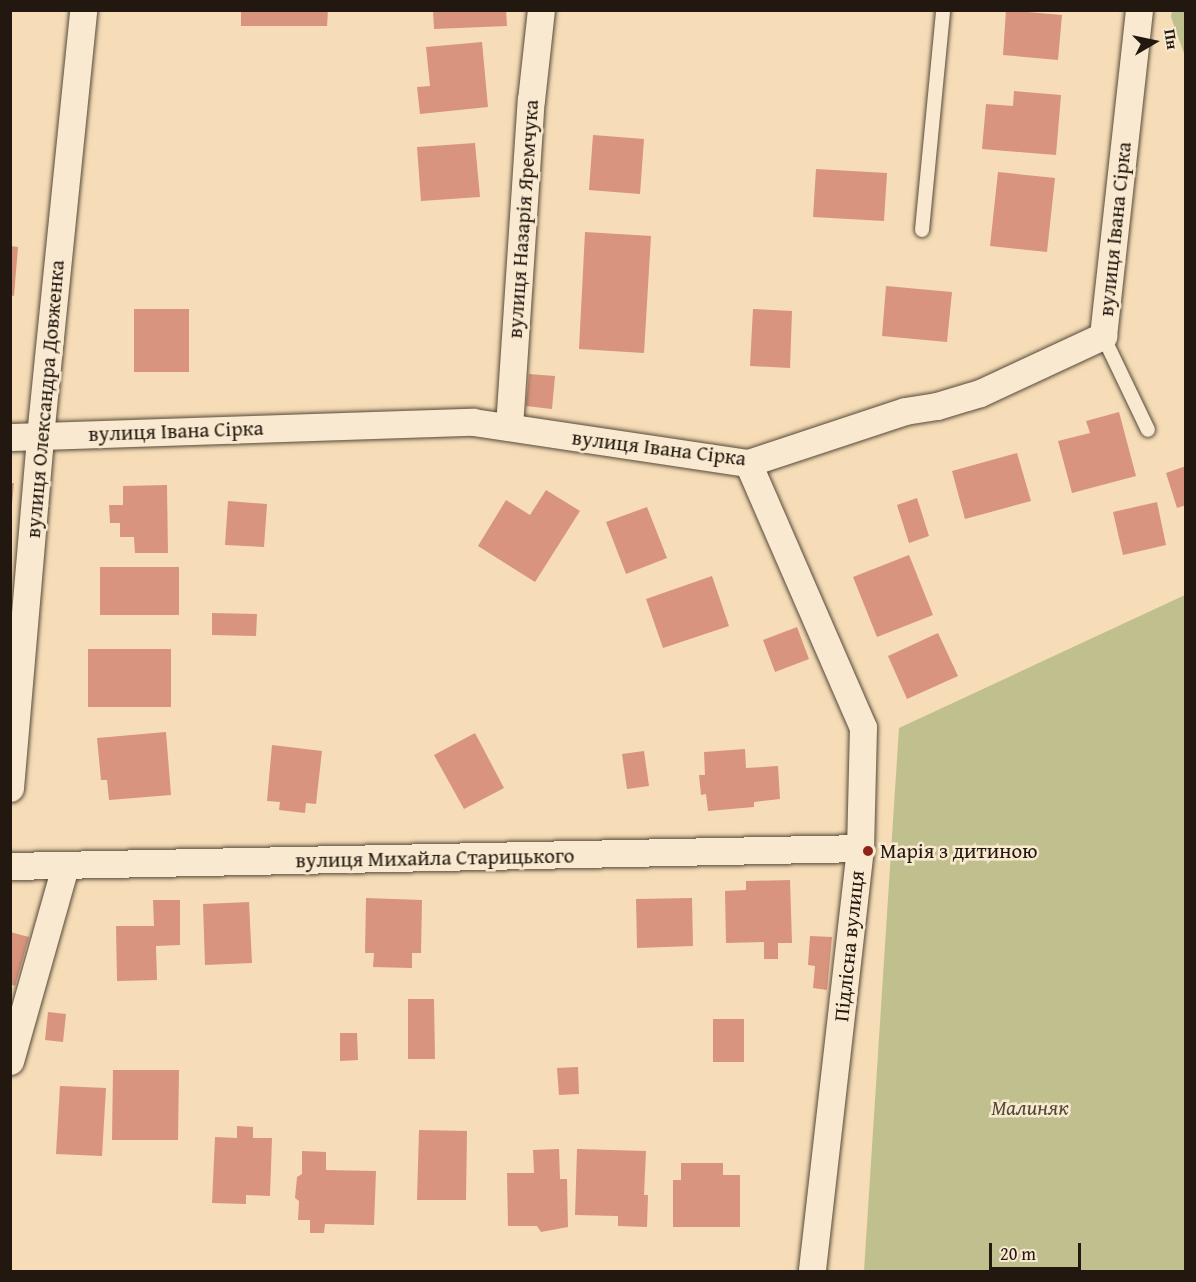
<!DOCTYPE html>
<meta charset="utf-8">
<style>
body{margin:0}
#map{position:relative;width:1196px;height:1282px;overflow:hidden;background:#f6ddb7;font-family:"Gentium Book Plus",serif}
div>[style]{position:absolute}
.green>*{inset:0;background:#bfc08d}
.building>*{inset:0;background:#d8947d}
.roads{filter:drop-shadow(0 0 2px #574939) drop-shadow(0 0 2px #574939)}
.lane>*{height:14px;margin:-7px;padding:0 7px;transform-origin:7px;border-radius:7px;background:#f9e9d0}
.street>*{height:27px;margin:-13.5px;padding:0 13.5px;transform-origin:13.5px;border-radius:13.5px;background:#f9e9d0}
.dots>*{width:16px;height:16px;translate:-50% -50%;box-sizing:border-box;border:3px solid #f9e9d0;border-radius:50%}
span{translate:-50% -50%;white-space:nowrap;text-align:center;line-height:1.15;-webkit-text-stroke:5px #f9e9d0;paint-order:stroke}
.street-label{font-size:21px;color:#22180f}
.poi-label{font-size:21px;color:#22180f}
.left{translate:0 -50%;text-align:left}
.park-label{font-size:21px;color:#514a35;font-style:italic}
.frame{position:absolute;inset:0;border:12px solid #22180f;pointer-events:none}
.north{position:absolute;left:1124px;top:12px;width:60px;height:60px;-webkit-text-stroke:4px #f9e9d0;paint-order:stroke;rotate:81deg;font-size:16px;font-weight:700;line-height:24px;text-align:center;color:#22180f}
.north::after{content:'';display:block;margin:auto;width:21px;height:27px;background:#22180f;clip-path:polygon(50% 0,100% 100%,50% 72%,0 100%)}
.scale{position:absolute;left:989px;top:1243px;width:92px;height:27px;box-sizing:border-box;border:3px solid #22180f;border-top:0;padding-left:8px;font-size:18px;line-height:21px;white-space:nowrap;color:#22180f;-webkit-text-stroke:4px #f9e9d0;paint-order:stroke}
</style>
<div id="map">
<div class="green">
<i style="clip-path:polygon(1172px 11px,1185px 11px,1185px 56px,1171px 17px)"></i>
<i style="clip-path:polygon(1185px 595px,1185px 1271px,864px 1271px,899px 728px)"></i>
</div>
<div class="building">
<i style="clip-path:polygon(241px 10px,328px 10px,327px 26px,241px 26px)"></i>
<i style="clip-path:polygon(433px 10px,506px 10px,507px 26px,434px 29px)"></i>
<i style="clip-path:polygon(1006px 10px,1062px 15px,1058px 60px,1003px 55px)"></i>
<i style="clip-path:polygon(482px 42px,488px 107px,420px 114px,417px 87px,430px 86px,426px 47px)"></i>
<i style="clip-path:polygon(1014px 91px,1061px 95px,1056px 155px,982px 149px,986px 104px,1013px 106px)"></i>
<i style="clip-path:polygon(593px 135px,644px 139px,640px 194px,589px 190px)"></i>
<i style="clip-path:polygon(475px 143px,480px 197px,421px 201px,417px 147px)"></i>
<i style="clip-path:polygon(816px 169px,887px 173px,884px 221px,813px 217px)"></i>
<i style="clip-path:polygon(998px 172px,1055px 178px,1047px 252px,990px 246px)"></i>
<i style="clip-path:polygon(585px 232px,651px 236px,644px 353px,579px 349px)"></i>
<i style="clip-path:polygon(10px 246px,18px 247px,14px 296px,10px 295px)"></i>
<i style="clip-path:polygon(886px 286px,952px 292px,947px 342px,882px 336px)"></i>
<i style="clip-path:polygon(134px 309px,189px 309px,189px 372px,134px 372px)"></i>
<i style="clip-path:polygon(753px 309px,792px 311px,790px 368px,750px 366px)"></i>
<i style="clip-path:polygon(529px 374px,555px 376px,552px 409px,526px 406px)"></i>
<i style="clip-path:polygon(1119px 412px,1136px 476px,1072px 493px,1058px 441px,1090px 433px,1086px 421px)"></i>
<i style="clip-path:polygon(1017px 453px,1031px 501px,965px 519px,952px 471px)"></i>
<i style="clip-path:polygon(1186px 466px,1186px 505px,1177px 508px,1166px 473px)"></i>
<i style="clip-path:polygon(10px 483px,14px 483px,12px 504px,10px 503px)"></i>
<i style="clip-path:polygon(167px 485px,168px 553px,135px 553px,134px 537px,120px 537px,120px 523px,110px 523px,109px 505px,123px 505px,123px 486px)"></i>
<i style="clip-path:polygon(546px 490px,580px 511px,535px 582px,478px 546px,506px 500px,530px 515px)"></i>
<i style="clip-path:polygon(917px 498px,929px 536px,909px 543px,897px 505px)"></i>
<i style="clip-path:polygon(228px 501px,267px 504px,264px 547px,225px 545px)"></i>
<i style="clip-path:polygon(1157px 502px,1166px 545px,1123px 555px,1113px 512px)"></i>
<i style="clip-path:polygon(647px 507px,667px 558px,626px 574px,606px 522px)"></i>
<i style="clip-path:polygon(909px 555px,933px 615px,877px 637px,853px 577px)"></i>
<i style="clip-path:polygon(100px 567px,179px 567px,179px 615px,100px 615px)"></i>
<i style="clip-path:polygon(712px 576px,729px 626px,663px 648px,646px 599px)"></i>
<i style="clip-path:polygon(212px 613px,257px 614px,256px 636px,212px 635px)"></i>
<i style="clip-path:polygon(797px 627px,809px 659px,775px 672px,763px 640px)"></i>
<i style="clip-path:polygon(938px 633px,958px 676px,907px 699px,888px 656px)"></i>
<i style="clip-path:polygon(88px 649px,171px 649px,171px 707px,88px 707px)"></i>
<i style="clip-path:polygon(166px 732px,171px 795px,109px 800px,107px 780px,101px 780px,97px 738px)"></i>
<i style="clip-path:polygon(475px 733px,504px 788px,464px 809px,434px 755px)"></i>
<i style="clip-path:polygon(272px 745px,322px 751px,316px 804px,306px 803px,305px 813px,279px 810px,280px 802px,267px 801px)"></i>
<i style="clip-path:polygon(745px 749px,746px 768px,778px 766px,780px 799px,754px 802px,754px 807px,708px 811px,706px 794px,701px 795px,699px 775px,705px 775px,704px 752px)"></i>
<i style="clip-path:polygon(644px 751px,649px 786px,627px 789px,622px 754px)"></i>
<i style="clip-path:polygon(790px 880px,792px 943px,778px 943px,778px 959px,764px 959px,764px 942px,726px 943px,725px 891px,746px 890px,746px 881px)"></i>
<i style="clip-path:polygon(366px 898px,422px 900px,421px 953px,412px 953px,412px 968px,373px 967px,374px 953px,365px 953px)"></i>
<i style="clip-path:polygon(692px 898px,693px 946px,637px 948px,636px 899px)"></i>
<i style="clip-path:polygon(153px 900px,180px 900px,180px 945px,156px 946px,157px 980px,117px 981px,116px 926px,154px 926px)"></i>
<i style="clip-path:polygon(249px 902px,252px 963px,205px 965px,203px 904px)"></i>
<i style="clip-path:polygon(10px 932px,29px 937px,15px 986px,10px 984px)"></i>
<i style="clip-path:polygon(810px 936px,832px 937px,827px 990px,813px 988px,815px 966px,808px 965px)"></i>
<i style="clip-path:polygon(408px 999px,434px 999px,435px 1059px,408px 1059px)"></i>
<i style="clip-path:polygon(48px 1012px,66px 1014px,63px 1042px,45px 1040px)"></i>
<i style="clip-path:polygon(713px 1019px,744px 1019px,744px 1062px,713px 1062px)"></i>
<i style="clip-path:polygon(340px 1033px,357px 1033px,358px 1060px,340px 1061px)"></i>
<i style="clip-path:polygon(578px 1067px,579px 1094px,559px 1095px,557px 1068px)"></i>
<i style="clip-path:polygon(113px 1070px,179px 1070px,178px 1140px,112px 1140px)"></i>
<i style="clip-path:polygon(60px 1086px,106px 1088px,102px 1156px,56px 1154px)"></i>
<i style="clip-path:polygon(237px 1126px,253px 1127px,253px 1138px,272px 1138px,270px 1196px,246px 1195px,246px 1204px,212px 1203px,215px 1137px,237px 1138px)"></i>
<i style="clip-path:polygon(419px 1130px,467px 1131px,466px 1200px,417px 1200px)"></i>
<i style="clip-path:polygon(559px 1149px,560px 1179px,567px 1179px,568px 1227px,541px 1232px,537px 1226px,508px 1226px,507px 1173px,534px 1173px,533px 1150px)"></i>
<i style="clip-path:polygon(577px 1149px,646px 1151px,644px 1195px,648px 1195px,647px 1227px,618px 1226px,618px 1216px,575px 1215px)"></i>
<i style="clip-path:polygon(302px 1151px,326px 1152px,326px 1170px,376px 1171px,374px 1225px,325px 1224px,324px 1233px,310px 1233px,310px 1220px,298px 1220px,299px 1201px,295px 1198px,297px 1177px,302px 1174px)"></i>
<i style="clip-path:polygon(681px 1163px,723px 1163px,723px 1175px,740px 1175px,740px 1227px,673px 1227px,673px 1180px,681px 1180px)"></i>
</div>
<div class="roads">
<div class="lane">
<i style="left:922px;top:230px;width:221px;rotate:-84.5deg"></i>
<i style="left:1103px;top:336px;width:104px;rotate:64.4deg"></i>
</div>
<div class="street">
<i style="left:509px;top:427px;width:328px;rotate:-86.2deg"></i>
<i style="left:531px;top:100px;width:91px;rotate:-83.7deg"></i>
<i style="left:10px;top:437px;width:463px;rotate:-1.9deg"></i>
<i style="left:473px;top:422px;width:278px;rotate:8.5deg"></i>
<i style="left:748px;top:463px;width:165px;rotate:-18.3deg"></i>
<i style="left:905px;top:411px;width:32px;rotate:-9deg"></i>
<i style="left:937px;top:406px;width:45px;rotate:-16.8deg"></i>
<i style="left:980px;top:393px;width:136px;rotate:-24.9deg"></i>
<i style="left:1103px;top:336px;width:328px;rotate:-83.7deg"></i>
<i style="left:748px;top:463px;width:288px;rotate:66.5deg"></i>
<i style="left:863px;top:727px;width:121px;rotate:91.4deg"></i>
<i style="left:860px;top:848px;width:427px;rotate:96.5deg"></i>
<i style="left:10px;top:788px;width:353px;rotate:-85.1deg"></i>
<i style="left:40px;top:436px;width:428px;rotate:-84.2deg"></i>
<i style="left:10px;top:866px;width:850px;rotate:-1.21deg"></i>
<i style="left:10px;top:1061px;width:203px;rotate:-74.2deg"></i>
</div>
</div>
<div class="dots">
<i style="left:868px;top:851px;background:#8f2418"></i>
</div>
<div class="street-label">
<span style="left:523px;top:219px;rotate:-86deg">вулиця Назарія Яремчука</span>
<span style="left:1115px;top:229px;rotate:-84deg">вулиця Івана Сірка</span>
<span style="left:45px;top:399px;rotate:-85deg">вулиця Олександра Довженка</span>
<span style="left:176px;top:431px;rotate:-2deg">вулиця Івана Сірка</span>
<span style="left:659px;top:448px;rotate:7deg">вулиця Івана Сірка</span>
<span style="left:435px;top:858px;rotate:-1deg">вулиця Михайла Старицького</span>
<span style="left:849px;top:946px;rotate:-84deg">Підлісна вулиця</span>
</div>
<div class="poi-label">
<span class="left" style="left:880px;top:851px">Марія з дитиною</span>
</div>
<div class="park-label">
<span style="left:1030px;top:1108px">Малиняк</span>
</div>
<div class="frame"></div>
<div class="north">Пн</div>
<div class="scale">20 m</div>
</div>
